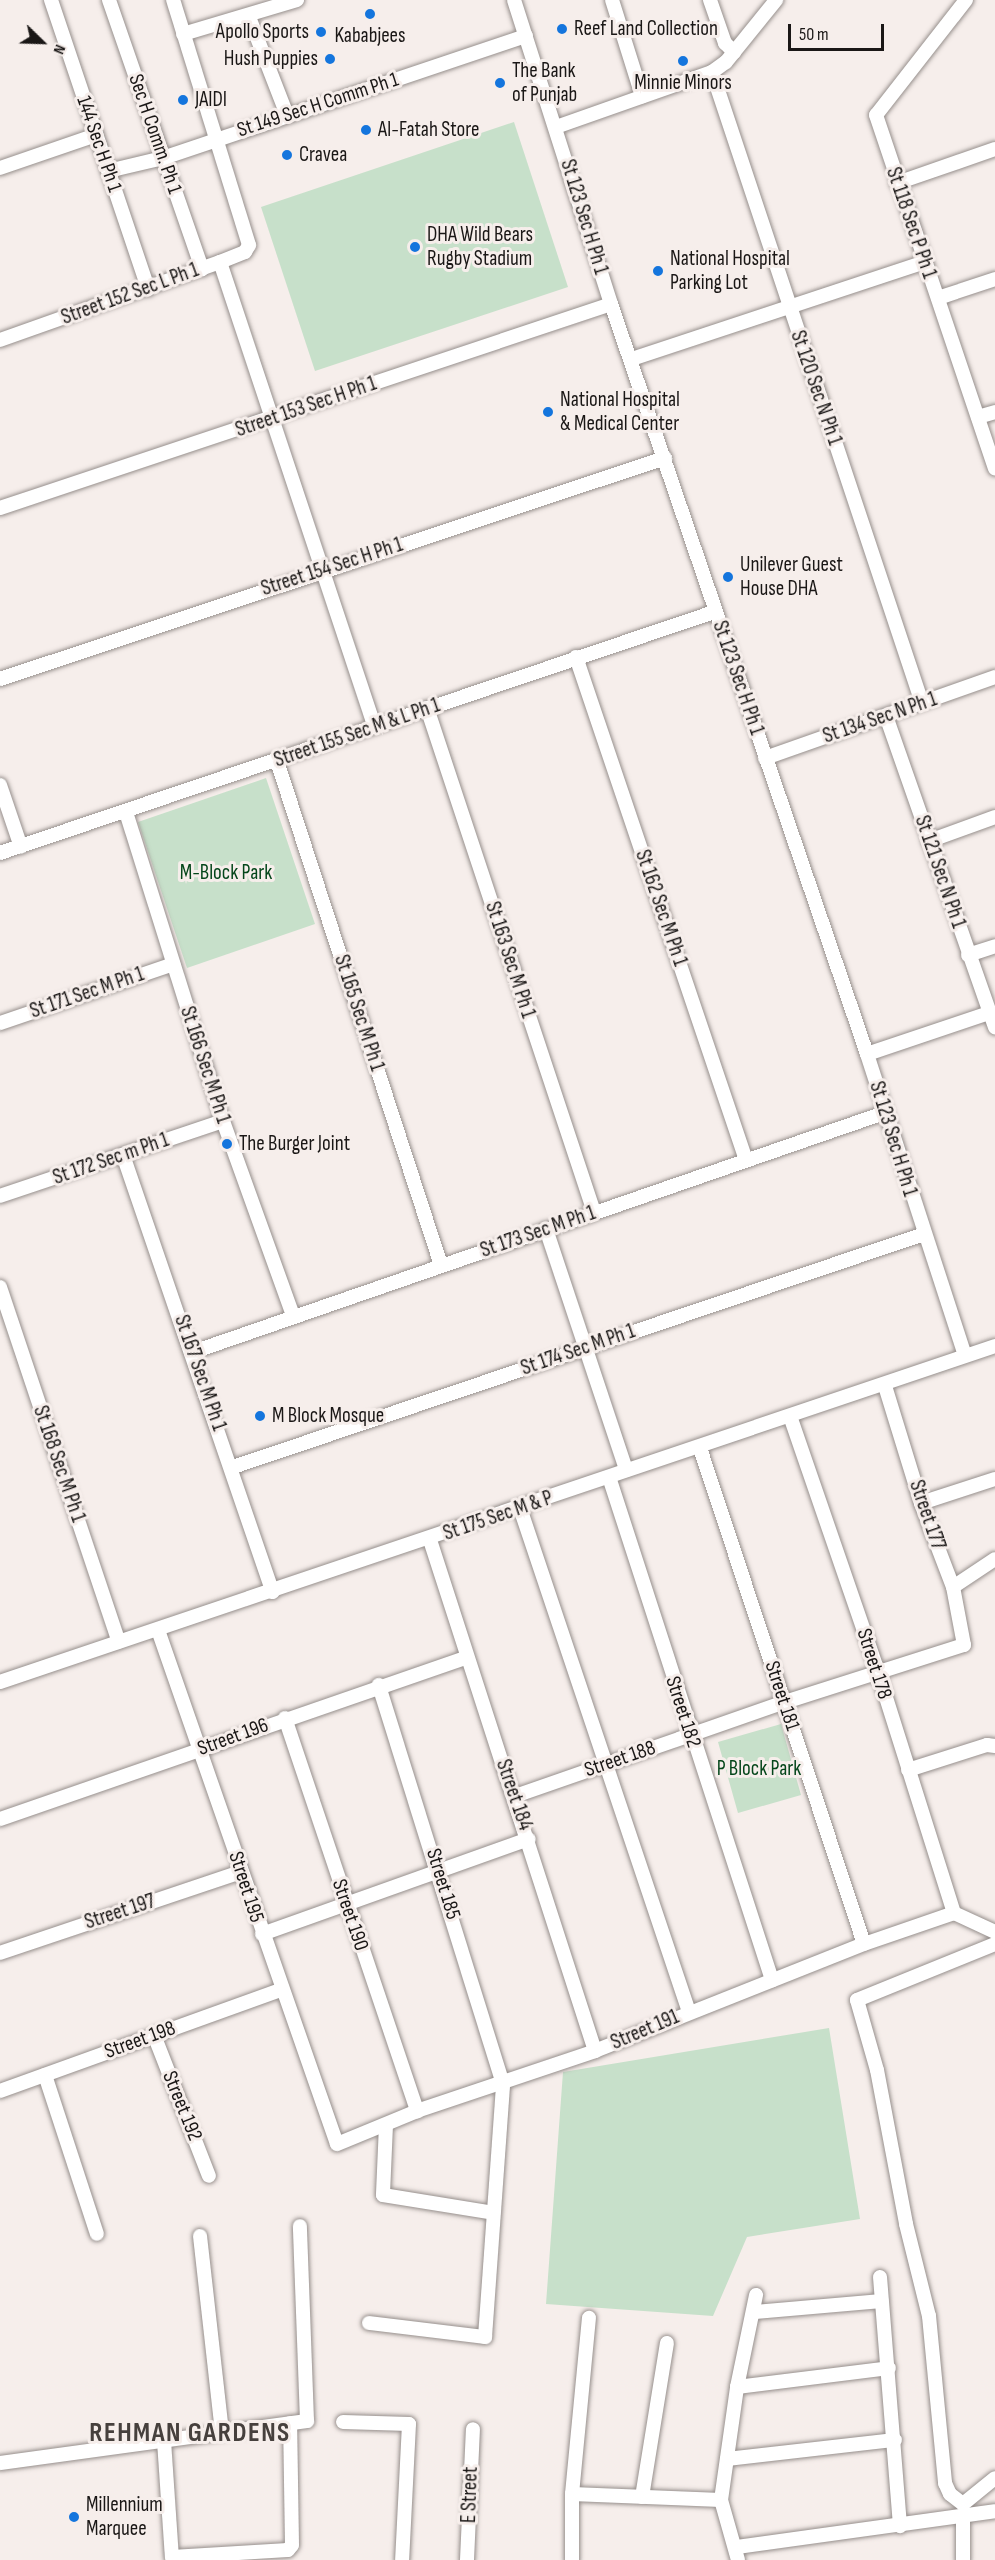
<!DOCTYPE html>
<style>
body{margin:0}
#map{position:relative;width:995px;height:2560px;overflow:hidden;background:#f6eeeb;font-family:"Sofia Sans Condensed",sans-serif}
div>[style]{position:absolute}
.green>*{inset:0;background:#c7e0ca}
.roads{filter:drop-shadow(0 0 2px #968f8c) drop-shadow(0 0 2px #968f8c)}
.minor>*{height:14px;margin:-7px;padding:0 7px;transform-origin:7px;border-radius:7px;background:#fff}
.dots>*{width:16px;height:16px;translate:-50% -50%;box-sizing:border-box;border:3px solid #f6eeeb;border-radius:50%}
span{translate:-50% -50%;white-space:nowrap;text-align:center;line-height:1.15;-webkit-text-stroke:6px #f6eeeb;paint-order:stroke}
.poi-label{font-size:21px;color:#1a1716}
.left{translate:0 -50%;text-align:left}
.right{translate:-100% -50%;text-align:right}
.street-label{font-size:21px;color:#1a1716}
.park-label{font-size:21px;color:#04461a}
.district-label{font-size:27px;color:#46403d;font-weight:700;letter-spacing:1.5px}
.north{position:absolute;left:12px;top:12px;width:60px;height:60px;-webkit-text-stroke:4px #f6eeeb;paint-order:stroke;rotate:113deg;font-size:16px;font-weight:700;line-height:24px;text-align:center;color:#1a1716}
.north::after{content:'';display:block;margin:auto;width:21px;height:27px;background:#1a1716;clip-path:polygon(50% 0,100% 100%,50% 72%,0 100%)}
.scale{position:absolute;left:788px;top:24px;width:96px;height:27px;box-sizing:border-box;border:3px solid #1a1716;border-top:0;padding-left:8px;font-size:18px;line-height:21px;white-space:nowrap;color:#1a1716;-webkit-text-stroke:4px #f6eeeb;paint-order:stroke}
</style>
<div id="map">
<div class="green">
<i style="clip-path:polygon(514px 122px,568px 287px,315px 371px,261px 207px)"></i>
<i style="clip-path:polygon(266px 778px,315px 924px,187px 968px,138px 822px)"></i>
<i style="clip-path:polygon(781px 1724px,801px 1795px,738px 1813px,718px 1742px)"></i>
<i style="clip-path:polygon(829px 2028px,860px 2219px,747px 2237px,713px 2316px,546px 2304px,563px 2072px)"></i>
</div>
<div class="roads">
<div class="minor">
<i style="left:51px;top:0;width:305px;rotate:71.4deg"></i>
<i style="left:109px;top:0;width:285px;rotate:70.9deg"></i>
<i style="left:514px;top:0;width:319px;rotate:72.3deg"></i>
<i style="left:611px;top:304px;width:792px;rotate:71.15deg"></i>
<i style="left:867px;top:1054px;width:317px;rotate:72deg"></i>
<i style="left:612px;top:0;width:101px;rotate:72.6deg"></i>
<i style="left:710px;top:0;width:46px;rotate:70.8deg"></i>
<i style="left:725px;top:43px;width:13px;rotate:45deg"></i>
<i style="left:966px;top:0;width:146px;rotate:128deg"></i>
<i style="left:876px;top:115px;width:373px;rotate:71.4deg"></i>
<i style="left:249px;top:17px;width:105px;rotate:68.8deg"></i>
<i style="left:183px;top:34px;width:119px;rotate:-16.6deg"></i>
<i style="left:712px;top:72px;width:665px;rotate:71.59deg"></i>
<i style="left:556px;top:127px;width:165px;rotate:-19.4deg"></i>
<i style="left:712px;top:72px;width:17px;rotate:-36deg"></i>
<i style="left:726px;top:62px;width:80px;rotate:-51.1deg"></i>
<i style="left:0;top:168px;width:102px;rotate:-19deg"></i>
<i style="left:108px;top:171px;width:57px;rotate:-13.3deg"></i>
<i style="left:163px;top:158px;width:383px;rotate:-18.6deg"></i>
<i style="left:897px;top:183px;width:104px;rotate:-19.1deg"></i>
<i style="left:220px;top:262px;width:488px;rotate:71.6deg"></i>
<i style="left:938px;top:298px;width:60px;rotate:-18.4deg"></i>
<i style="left:0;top:340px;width:233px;rotate:-19.5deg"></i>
<i style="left:220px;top:262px;width:27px;rotate:-22deg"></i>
<i style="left:245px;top:252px;width:8px;rotate:-60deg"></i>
<i style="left:249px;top:245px;width:257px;rotate:-107.2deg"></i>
<i style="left:632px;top:359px;width:306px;rotate:-18.3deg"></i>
<i style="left:978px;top:417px;width:18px;rotate:-16deg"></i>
<i style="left:0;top:508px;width:644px;rotate:-18.46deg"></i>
<i style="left:576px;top:657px;width:531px;rotate:71.33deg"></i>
<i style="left:0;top:679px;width:701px;rotate:-18.38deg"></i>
<i style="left:427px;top:708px;width:531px;rotate:71.67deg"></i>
<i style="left:886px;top:716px;width:330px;rotate:70.7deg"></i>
<i style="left:765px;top:758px;width:244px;rotate:-19.4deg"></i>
<i style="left:277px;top:761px;width:530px;rotate:71.98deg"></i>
<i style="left:0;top:785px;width:65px;rotate:71.3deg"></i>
<i style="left:126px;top:812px;width:324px;rotate:72.6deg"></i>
<i style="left:223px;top:1121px;width:206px;rotate:70.2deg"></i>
<i style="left:929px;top:841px;width:70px;rotate:-20deg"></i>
<i style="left:0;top:853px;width:754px;rotate:-18.65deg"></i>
<i style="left:968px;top:955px;width:28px;rotate:-18deg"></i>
<i style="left:0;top:1023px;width:183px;rotate:-18.8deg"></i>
<i style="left:867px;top:1054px;width:129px;rotate:-18.6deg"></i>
<i style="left:123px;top:1155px;width:462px;rotate:71.1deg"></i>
<i style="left:0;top:1196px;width:235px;rotate:-18.6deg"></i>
<i style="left:546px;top:1229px;width:254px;rotate:71.6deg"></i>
<i style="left:0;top:1287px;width:374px;rotate:71.5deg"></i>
<i style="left:193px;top:1352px;width:731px;rotate:-19.08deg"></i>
<i style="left:790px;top:1416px;width:271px;rotate:71deg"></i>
<i style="left:878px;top:1672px;width:253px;rotate:72.5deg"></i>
<i style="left:700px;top:1448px;width:522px;rotate:71.7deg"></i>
<i style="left:233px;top:1467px;width:729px;rotate:-18.63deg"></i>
<i style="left:609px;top:1477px;width:529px;rotate:72.04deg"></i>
<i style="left:921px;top:1503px;width:78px;rotate:-18deg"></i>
<i style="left:520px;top:1508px;width:532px;rotate:71.46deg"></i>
<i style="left:430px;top:1540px;width:537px;rotate:72.1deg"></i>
<i style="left:953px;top:1587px;width:50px;rotate:-33.7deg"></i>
<i style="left:158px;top:1630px;width:544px;rotate:70.8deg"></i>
<i style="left:337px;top:2144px;width:87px;rotate:-22.4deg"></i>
<i style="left:417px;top:2111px;width:188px;rotate:-18.6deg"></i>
<i style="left:595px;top:2051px;width:289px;rotate:-21.7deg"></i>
<i style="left:864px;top:1944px;width:95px;rotate:-19deg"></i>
<i style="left:0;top:1682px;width:1050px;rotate:-18.66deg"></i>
<i style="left:285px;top:1718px;width:415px;rotate:71.4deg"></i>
<i style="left:908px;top:1770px;width:83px;rotate:-17.6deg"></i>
<i style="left:987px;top:1745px;width:8px;rotate:7deg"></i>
<i style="left:515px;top:1796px;width:286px;rotate:-19.2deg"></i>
<i style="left:785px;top:1702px;width:188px;rotate:-17.7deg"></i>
<i style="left:964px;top:1645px;width:59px;rotate:-100.7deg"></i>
<i style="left:953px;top:1587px;width:90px;rotate:-110.9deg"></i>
<i style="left:921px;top:1503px;width:122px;rotate:-107.1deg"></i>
<i style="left:0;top:1819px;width:494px;rotate:-19.1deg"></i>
<i style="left:954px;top:1913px;width:45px;rotate:24.9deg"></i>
<i style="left:262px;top:1934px;width:283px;rotate:-19.6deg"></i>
<i style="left:995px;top:1944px;width:149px;rotate:157.9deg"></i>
<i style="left:857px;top:2000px;width:73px;rotate:74.1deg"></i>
<i style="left:877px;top:2070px;width:157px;rotate:79.3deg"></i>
<i style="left:906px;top:2224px;width:95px;rotate:76deg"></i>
<i style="left:929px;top:2316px;width:168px;rotate:84.5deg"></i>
<i style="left:945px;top:2483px;width:12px;rotate:66deg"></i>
<i style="left:950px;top:2494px;width:16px;rotate:38deg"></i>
<i style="left:963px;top:2504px;width:41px;rotate:-39.1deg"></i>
<i style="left:0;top:1953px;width:254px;rotate:-18.6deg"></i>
<i style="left:154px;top:2035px;width:151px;rotate:68.7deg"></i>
<i style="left:45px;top:2075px;width:167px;rotate:71.9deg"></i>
<i style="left:0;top:2091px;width:298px;rotate:-19.8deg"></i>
<i style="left:386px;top:2125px;width:70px;rotate:92.5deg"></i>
<i style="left:383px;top:2195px;width:112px;rotate:9.2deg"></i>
<i style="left:200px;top:2236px;width:198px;rotate:83.6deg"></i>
<i style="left:880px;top:2277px;width:250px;rotate:85.4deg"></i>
<i style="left:755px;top:2312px;width:127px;rotate:-5deg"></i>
<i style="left:369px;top:2323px;width:117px;rotate:6.9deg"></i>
<i style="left:485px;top:2337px;width:254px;rotate:-85.9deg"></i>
<i style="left:503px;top:2084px;width:418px;rotate:-107.3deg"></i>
<i style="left:737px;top:2387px;width:153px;rotate:-7.1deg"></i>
<i style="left:343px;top:2422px;width:66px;rotate:1.7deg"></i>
<i style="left:409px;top:2424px;width:136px;rotate:92.9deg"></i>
<i style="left:164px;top:2441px;width:116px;rotate:86.1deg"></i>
<i style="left:172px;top:2557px;width:116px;rotate:-3.5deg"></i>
<i style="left:288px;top:2550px;width:6px;rotate:-51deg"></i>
<i style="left:292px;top:2545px;width:122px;rotate:-90.9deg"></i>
<i style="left:727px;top:2459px;width:169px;rotate:-6.5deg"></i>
<i style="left:0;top:2463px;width:310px;rotate:-7.8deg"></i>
<i style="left:307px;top:2421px;width:195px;rotate:-92.1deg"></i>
<i style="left:572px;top:2494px;width:149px;rotate:2.3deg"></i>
<i style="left:642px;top:2497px;width:156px;rotate:-80.8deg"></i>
<i style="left:963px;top:2518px;width:42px;rotate:90deg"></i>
<i style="left:737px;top:2547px;width:260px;rotate:-7.9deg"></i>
<i style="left:467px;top:2560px;width:131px;rotate:-87.4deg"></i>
<i style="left:572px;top:2560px;width:66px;rotate:-90deg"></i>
<i style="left:572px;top:2494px;width:177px;rotate:-84.5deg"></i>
<i style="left:738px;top:2560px;width:62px;rotate:-105.8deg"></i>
<i style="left:721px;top:2500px;width:114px;rotate:-81.9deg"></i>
<i style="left:737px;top:2387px;width:94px;rotate:-78.3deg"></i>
</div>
</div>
<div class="dots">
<i style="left:370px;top:14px;background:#1475dd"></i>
<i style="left:562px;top:29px;background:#1475dd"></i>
<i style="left:321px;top:32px;background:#1475dd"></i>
<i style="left:330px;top:59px;background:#1475dd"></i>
<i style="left:683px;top:61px;background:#1475dd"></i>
<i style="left:500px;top:83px;background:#1475dd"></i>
<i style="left:183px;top:100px;background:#1475dd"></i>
<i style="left:366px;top:130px;background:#1475dd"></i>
<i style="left:287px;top:155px;background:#1475dd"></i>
<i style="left:415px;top:247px;background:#1475dd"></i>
<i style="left:658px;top:271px;background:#1475dd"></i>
<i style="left:548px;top:412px;background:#1475dd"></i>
<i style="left:728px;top:577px;background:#1475dd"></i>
<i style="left:227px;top:1144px;background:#1475dd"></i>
<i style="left:260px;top:1416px;background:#1475dd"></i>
<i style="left:74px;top:2517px;background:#1475dd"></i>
</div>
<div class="poi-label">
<span class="left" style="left:574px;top:29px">Reef Land Collection</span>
<span class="right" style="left:309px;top:32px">Apollo Sports</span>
<span style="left:370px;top:36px">Kababjees</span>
<span class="right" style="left:318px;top:59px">Hush Puppies</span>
<span class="left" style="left:512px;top:83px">The Bank<br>of Punjab</span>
<span style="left:683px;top:83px">Minnie Minors</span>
<span class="left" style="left:195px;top:100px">JAIDI</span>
<span class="left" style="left:378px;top:130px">Al-Fatah Store</span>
<span class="left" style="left:299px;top:155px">Cravea</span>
<span class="left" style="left:427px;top:247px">DHA Wild Bears<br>Rugby Stadium</span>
<span class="left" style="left:670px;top:271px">National Hospital<br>Parking Lot</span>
<span class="left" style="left:560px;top:412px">National Hospital<br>&amp; Medical Center</span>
<span class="left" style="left:740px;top:577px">Unilever Guest<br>House DHA</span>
<span class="left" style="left:239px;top:1144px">The Burger Joint</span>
<span class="left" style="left:272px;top:1416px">M Block Mosque</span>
<span class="left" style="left:86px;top:2517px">Millennium<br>Marquee</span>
</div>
<div class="street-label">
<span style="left:318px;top:105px;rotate:-18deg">St 149 Sec H Comm Ph 1</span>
<span style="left:155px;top:134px;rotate:71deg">Sec H Comm. Ph 1</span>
<span style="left:99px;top:144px;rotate:71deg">144 Sec H Ph 1</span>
<span style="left:584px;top:217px;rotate:73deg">St 123 Sec H Ph 1</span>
<span style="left:911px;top:223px;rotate:71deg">St 118 Sec P Ph 1</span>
<span style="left:130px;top:294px;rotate:-20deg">Street 152 Sec L Ph 1</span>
<span style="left:816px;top:388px;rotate:71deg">St 120 Sec N Ph 1</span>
<span style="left:306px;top:407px;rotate:-19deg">Street 153 Sec H Ph 1</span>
<span style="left:332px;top:567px;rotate:-18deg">Street 154 Sec H Ph 1</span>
<span style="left:738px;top:678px;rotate:71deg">St 123 Sec H Ph 1</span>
<span style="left:880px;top:718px;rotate:-19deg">St 134 Sec N Ph 1</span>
<span style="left:357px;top:733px;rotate:-19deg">Street 155 Sec M &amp; L Ph 1</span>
<span style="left:940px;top:872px;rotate:71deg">St 121 Sec N Ph 1</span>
<span style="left:661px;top:908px;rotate:71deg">St 162 Sec M Ph 1</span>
<span style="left:510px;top:960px;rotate:72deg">St 163 Sec M Ph 1</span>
<span style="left:87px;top:993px;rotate:-19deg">St 171 Sec M Ph 1</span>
<span style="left:359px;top:1013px;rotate:72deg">St 165 Sec M Ph 1</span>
<span style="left:205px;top:1065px;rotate:72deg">St 166 Sec M Ph 1</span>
<span style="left:893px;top:1139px;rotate:73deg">St 123 Sec H Ph 1</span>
<span style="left:111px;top:1159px;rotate:-19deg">St 172 Sec m Ph 1</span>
<span style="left:538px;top:1232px;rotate:-19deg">St 173 Sec M Ph 1</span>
<span style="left:578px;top:1350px;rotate:-19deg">St 174 Sec M Ph 1</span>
<span style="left:200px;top:1373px;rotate:71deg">St 167 Sec M Ph 1</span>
<span style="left:59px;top:1464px;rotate:71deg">St 168 Sec M Ph 1</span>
<span style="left:927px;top:1515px;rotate:71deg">Street 177</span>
<span style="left:498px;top:1516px;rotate:-19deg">St 175 Sec M &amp; P</span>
<span style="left:874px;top:1664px;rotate:72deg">Street 178</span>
<span style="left:782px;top:1696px;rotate:72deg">Street 181</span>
<span style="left:683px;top:1712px;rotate:72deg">Street 182</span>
<span style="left:233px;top:1737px;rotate:-20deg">Street 196</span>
<span style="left:620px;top:1759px;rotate:-19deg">Street 188</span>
<span style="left:514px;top:1795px;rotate:71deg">Street 184</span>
<span style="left:443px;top:1884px;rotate:73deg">Street 185</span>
<span style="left:246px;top:1887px;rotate:72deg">Street 195</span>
<span style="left:120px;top:1912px;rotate:-18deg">Street 197</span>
<span style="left:350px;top:1915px;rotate:71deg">Street 190</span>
<span style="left:645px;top:2030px;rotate:-23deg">Street 191</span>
<span style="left:140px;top:2040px;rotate:-20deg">Street 198</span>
<span style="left:182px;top:2106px;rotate:68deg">Street 192</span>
<span style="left:470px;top:2495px;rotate:-88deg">E Street</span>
</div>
<div class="park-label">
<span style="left:226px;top:873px">M-Block Park</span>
<span style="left:759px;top:1769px">P Block Park</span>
</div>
<div class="district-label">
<span style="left:190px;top:2434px">REHMAN GARDENS</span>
</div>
<div class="north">N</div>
<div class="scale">50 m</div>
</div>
